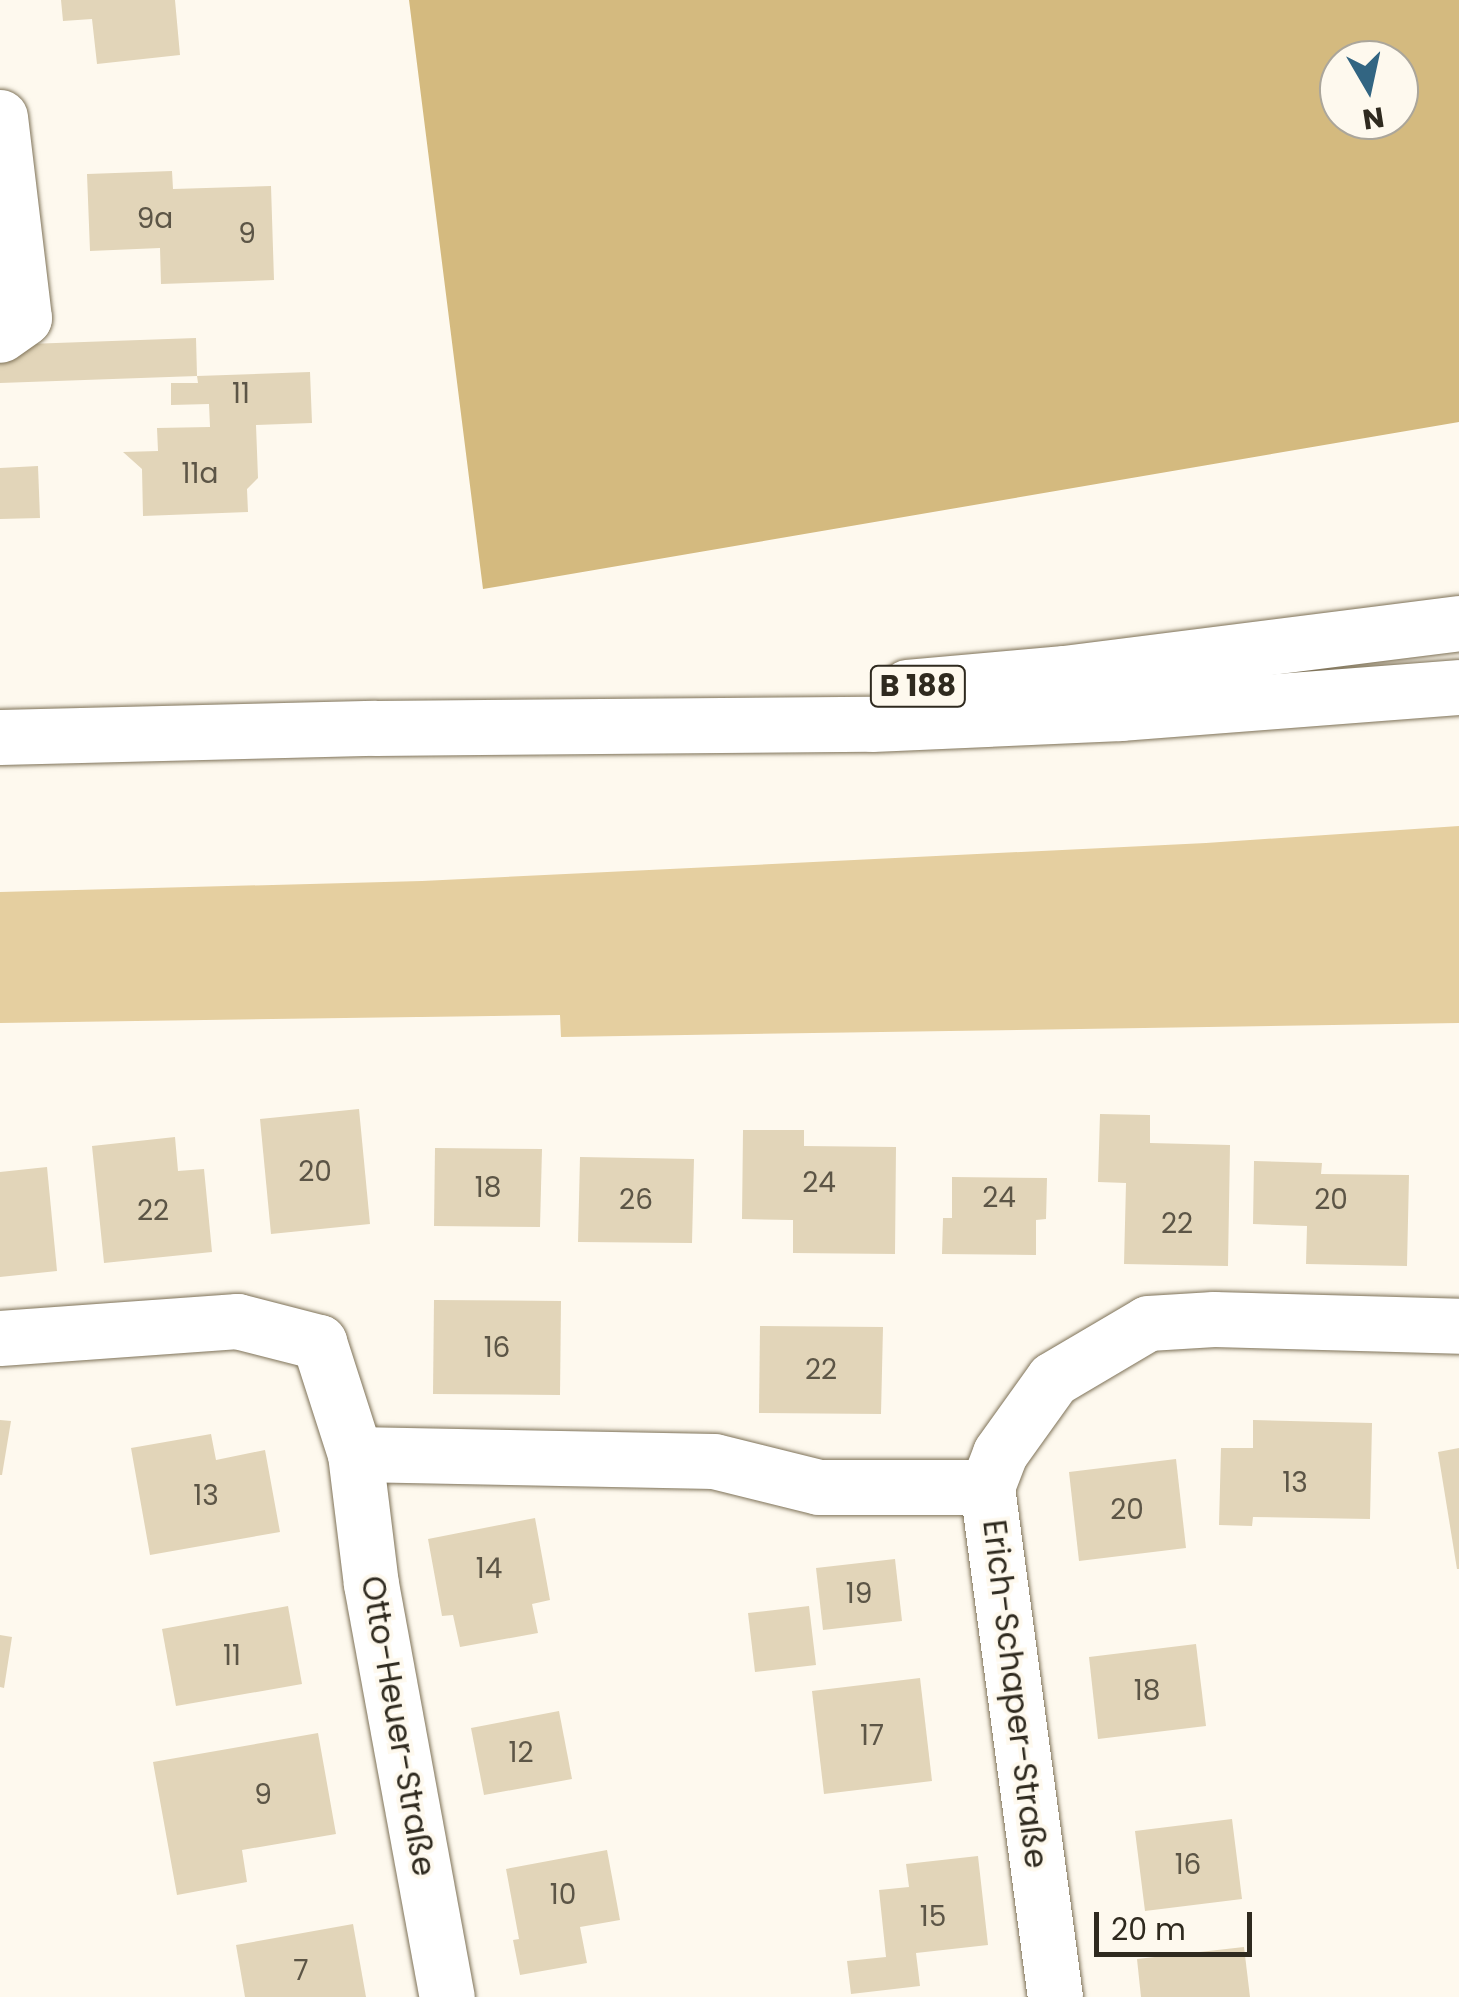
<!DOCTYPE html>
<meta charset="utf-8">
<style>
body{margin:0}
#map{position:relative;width:1459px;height:1997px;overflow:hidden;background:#fef9ee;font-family:Poppins,sans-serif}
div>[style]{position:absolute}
.green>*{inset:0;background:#e5cfa0}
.forest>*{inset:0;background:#d4ba7f}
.building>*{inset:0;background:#e2d5b9}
.roads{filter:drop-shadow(0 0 2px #7e7258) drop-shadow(0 0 2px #7e7258)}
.minor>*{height:55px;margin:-27.5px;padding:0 27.5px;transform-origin:27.5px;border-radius:27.5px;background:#fff}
.major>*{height:55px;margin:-27.5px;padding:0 27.5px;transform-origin:27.5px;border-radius:27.5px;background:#fff}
span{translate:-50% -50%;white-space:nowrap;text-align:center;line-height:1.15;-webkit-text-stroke:8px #fef9ee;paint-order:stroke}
.number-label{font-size:28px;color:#5c5546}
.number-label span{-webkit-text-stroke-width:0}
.shield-label span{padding:2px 8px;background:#fef9ee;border:2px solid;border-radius:8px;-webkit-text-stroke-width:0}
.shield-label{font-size:30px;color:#2f2a1f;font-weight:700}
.street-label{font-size:32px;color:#2f2a1f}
.north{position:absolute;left:1319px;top:40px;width:100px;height:100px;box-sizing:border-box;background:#fef9ee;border:2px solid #aba69b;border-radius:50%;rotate:171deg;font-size:28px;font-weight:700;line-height:40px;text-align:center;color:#2f2a1f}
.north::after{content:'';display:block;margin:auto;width:35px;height:45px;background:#326582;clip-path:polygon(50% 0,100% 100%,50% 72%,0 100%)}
.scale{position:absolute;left:1094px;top:1912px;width:158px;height:45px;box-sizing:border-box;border:5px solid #2f2a1f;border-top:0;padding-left:12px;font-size:30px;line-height:35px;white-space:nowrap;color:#2f2a1f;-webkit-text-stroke:8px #fef9ee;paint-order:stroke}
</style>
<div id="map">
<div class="green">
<i style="clip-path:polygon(1459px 826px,1459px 1023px,561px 1037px,560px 1015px,0 1023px,0 892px,422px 881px,1206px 843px)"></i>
</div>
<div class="forest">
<i style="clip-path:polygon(evenodd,409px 0,1459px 0,1459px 422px,483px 589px,409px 0,1339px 60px,1399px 60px,1399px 120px,1339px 120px,1339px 60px)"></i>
</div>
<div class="building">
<i style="clip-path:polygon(61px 0,175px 0,180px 55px,97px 64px,92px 19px,63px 21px)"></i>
<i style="clip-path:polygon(172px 171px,173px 189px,271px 186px,274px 280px,161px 284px,160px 248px,90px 251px,87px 174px)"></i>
<i style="clip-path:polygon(196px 338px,197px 376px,0 383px,0 345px)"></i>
<i style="clip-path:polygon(310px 372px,312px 423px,256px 425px,258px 478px,247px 489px,248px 512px,143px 516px,142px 469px,123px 452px,158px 451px,157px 428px,210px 427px,209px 404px,171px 405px,171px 383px,198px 383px,197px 376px)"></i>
<i style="clip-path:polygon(38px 466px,40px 518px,0 519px,0 468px)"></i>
<i style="clip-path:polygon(359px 1109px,370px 1224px,271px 1234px,260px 1119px)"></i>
<i style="clip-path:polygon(1100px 1114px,1150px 1115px,1150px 1143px,1230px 1145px,1228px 1266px,1124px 1264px,1126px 1183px,1098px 1182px)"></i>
<i style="clip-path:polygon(743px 1130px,804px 1130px,804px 1146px,896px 1147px,895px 1254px,793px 1253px,793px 1220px,742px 1219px)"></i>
<i style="clip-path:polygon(175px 1137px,178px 1171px,204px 1169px,212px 1252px,104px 1263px,92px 1146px)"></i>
<i style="clip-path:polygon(435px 1148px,542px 1149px,540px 1227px,434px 1226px)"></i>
<i style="clip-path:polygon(580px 1157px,694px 1159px,692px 1243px,578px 1242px)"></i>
<i style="clip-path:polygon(1254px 1161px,1322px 1163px,1321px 1174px,1409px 1175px,1407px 1266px,1306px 1264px,1307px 1226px,1253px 1224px)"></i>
<i style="clip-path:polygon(47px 1167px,57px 1271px,0 1277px,0 1172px)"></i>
<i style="clip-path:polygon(952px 1177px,1047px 1178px,1046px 1219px,1036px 1220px,1036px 1255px,942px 1254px,943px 1218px,952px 1218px)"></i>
<i style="clip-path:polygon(434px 1300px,561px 1301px,560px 1395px,433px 1394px)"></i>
<i style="clip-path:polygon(760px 1326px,883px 1327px,881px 1414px,759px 1413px)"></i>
<i style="clip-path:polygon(0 1420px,11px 1421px,2px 1475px,0 1475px)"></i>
<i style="clip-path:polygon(1253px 1420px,1372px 1423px,1370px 1519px,1253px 1517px,1252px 1526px,1219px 1525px,1221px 1448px,1253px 1448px)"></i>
<i style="clip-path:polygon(211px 1434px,216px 1460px,265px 1450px,280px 1532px,150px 1555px,131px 1448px)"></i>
<i style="clip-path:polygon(1459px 1448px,1459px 1569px,1457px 1569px,1438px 1452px)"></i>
<i style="clip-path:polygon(1176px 1459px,1186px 1548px,1079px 1561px,1069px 1472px)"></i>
<i style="clip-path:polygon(535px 1518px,550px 1600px,532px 1604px,538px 1633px,460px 1647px,453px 1615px,442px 1616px,428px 1539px)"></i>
<i style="clip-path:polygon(895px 1559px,902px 1621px,823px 1630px,816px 1568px)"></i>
<i style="clip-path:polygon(288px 1606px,302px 1684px,176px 1706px,162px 1629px)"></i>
<i style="clip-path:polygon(809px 1606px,816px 1665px,755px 1672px,748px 1613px)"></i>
<i style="clip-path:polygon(0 1635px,12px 1637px,4px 1688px,0 1687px)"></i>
<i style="clip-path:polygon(1196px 1644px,1206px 1726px,1098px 1739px,1089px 1657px)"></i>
<i style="clip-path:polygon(920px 1678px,932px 1781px,824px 1794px,812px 1691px)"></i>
<i style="clip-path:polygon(559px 1711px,572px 1779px,484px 1795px,471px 1728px)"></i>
<i style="clip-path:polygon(318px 1733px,336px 1834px,242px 1850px,247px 1882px,177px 1895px,153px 1762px)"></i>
<i style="clip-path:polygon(1232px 1819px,1242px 1899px,1145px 1911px,1135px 1831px)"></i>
<i style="clip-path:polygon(607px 1850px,620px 1920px,580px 1927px,587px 1963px,520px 1975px,513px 1940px,519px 1939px,506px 1869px)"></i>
<i style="clip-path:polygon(978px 1856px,988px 1945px,916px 1953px,920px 1986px,851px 1994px,847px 1961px,886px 1957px,879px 1890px,909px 1887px,906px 1864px)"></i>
<i style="clip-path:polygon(353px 1924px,366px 1997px,245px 1997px,236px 1945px)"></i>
<i style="clip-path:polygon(1244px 1947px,1250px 1997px,1141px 1997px,1137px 1959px)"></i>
</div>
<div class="roads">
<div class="minor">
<i style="left:0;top:117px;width:202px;rotate:83.2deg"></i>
<i style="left:24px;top:318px;width:29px;rotate:145deg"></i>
<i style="left:0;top:1338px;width:238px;rotate:-4.1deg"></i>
<i style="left:237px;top:1321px;width:85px;rotate:14.4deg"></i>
<i style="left:319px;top:1342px;width:118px;rotate:72.2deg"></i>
<i style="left:355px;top:1454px;width:131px;rotate:83deg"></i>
<i style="left:371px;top:1584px;width:420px;rotate:79.6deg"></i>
<i style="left:355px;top:1454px;width:359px;rotate:1.1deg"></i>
<i style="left:714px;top:1461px;width:108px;rotate:13.9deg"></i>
<i style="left:819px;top:1487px;width:168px"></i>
<i style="left:987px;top:1487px;width:36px;rotate:-69deg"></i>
<i style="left:1000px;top:1453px;width:91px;rotate:-54.4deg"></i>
<i style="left:1053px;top:1379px;width:110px;rotate:-30.5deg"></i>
<i style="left:1148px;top:1323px;width:66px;rotate:-3.5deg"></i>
<i style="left:1214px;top:1319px;width:245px;rotate:1.6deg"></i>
<i style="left:987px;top:1487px;width:515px;rotate:82.41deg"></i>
</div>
<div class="major">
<i style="left:907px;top:687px;width:158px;rotate:-5.1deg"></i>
<i style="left:1064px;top:673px;width:398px;rotate:-7.2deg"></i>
<i style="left:0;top:737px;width:375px;rotate:-1.4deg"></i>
<i style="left:375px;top:728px;width:497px;rotate:-0.5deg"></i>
<i style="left:872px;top:724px;width:249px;rotate:-2.5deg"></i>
<i style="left:1121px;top:713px;width:339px;rotate:-4.4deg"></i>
</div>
</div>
<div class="number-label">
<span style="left:155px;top:219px">9a</span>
<span style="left:247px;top:234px">9</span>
<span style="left:241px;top:394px">11</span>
<span style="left:200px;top:474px">11a</span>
<span style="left:315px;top:1172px">20</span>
<span style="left:819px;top:1183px">24</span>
<span style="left:488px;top:1188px">18</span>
<span style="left:999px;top:1198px">24</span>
<span style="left:636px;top:1200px">26</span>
<span style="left:1331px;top:1200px">20</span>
<span style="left:153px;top:1211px">22</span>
<span style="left:1177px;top:1224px">22</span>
<span style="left:497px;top:1348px">16</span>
<span style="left:821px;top:1370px">22</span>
<span style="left:1295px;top:1483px">13</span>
<span style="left:206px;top:1496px">13</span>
<span style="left:1127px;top:1510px">20</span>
<span style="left:489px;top:1569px">14</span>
<span style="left:859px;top:1594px">19</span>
<span style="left:232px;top:1656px">11</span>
<span style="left:1147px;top:1691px">18</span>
<span style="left:872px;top:1736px">17</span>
<span style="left:521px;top:1753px">12</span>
<span style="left:263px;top:1795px">9</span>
<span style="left:1188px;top:1865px">16</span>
<span style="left:563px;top:1895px">10</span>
<span style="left:933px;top:1917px">15</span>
<span style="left:301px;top:1971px">7</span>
</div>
<div class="shield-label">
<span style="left:918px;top:686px">B 188</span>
</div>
<div class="street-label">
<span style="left:1015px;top:1694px;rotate:83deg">Erich-Schaper-Straße</span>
<span style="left:398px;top:1726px;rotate:80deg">Otto-Heuer-Straße</span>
</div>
<div class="north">N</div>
<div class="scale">20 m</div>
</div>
